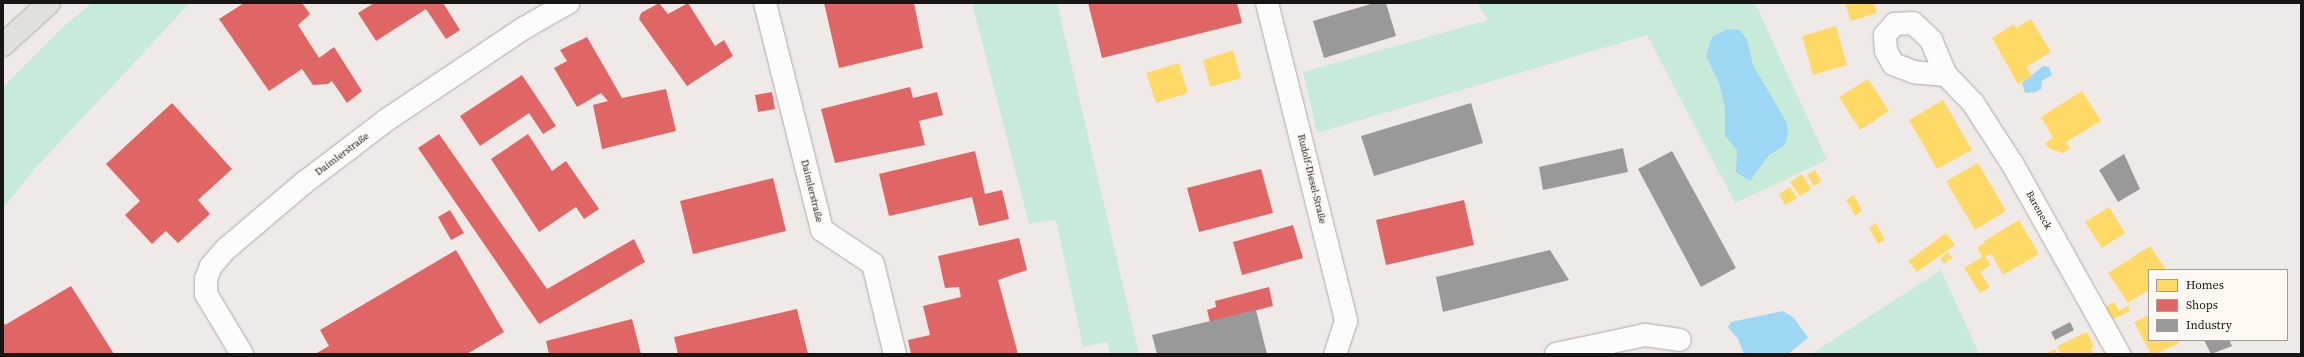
<!DOCTYPE html>
<meta charset="utf-8">
<style>
body{margin:0}
#map{position:relative;width:2304px;height:357px;overflow:hidden;background:#efeae8;font-family:"Source Serif 4",serif}
div>[style]{position:absolute}
.green>*{inset:0;background:#c8ebd9}
.water>*{inset:0;background:#9ed7f3}
.homes>*{inset:0;background:#ffd966}
.shops>*{inset:0;background:#e06666}
.industry>*{inset:0;background:#999}
.roads{filter:drop-shadow(0 0 1px #aeaaa8) drop-shadow(0 0 1px #aeaaa8)}
.minor>*{height:22px;margin:-11px;padding:0 11px;transform-origin:11px;border-radius:11px;background:#fdfcfc}
.major>*{height:22px;margin:-11px;padding:0 11px;transform-origin:11px;border-radius:11px;background:#e2e0da}
span{translate:-50% -50%;white-space:nowrap;text-align:center;line-height:1.15;-webkit-text-stroke:4px #fff7f2;paint-order:stroke}
.street-label{font-size:10px;color:#181614}
.frame{position:absolute;inset:0;border:4px solid #181614;pointer-events:none}
.legend{position:absolute;left:2148px;top:269px;width:140px;height:72px;box-sizing:border-box;background:#fff7f2;border:1px solid #a39d99;margin:0;padding:5px 7px;list-style:none;font-size:12px;color:#181614}
.legend li{display:flex;align-items:center;gap:8px;height:20px}
.legend b{width:20px;border:1px solid #a39d99}
</style>
<div id="map">
<div class="green">
<i style="clip-path:polygon(92px 3px,190px 3px,31px 173px,3px 209px,3px 87px,63px 27px)"></i>
<i style="clip-path:polygon(972px 3px,1057px 3px,1139px 354px,1110px 354px,1107px 342px,1083px 347px,1056px 220px,1029px 224px)"></i>
<i style="clip-path:polygon(1477px 3px,1755px 3px,1827px 160px,1735px 203px,1647px 35px,1317px 133px,1303px 72px,1488px 20px)"></i>
<i style="clip-path:polygon(1941px 270px,1979px 354px,1811px 354px)"></i>
</div>
<div class="water">
<i style="clip-path:polygon(1727px 29px,1740px 30px,1747px 40px,1753px 65px,1787px 123px,1788px 135px,1784px 146px,1769px 155px,1750px 181px,1736px 172px,1737px 150px,1725px 136px,1725px 108px,1719px 83px,1706px 56px,1712px 37px)"></i>
<i style="clip-path:polygon(2043px 66px,2049px 67px,2052px 75px,2042px 81px,2041px 89px,2036px 92px,2025px 93px,2022px 83px)"></i>
<i style="clip-path:polygon(1783px 311px,1794px 318px,1808px 338px,1788px 354px,1744px 354px,1738px 339px,1728px 327px,1731px 322px)"></i>
</div>
<div class="homes">
<i style="clip-path:polygon(1845px 3px,1874px 3px,1877px 13px,1851px 21px)"></i>
<i style="clip-path:polygon(2031px 19px,2051px 52px,2026px 67px,2032px 76px,2018px 84px,1992px 38px,2014px 24px,2016px 28px)"></i>
<i style="clip-path:polygon(1836px 26px,1847px 65px,1813px 75px,1802px 36px)"></i>
<i style="clip-path:polygon(1233px 50px,1241px 78px,1210px 87px,1203px 60px)"></i>
<i style="clip-path:polygon(1179px 63px,1188px 93px,1156px 103px,1146px 73px)"></i>
<i style="clip-path:polygon(1868px 79px,1889px 111px,1860px 130px,1839px 97px)"></i>
<i style="clip-path:polygon(2082px 91px,2101px 121px,2066px 142px,2070px 148px,2063px 153px,2050px 149px,2045px 143px,2053px 138px,2041px 117px)"></i>
<i style="clip-path:polygon(1943px 100px,1972px 150px,1937px 169px,1909px 120px)"></i>
<i style="clip-path:polygon(1978px 163px,2006px 211px,1975px 230px,1946px 181px)"></i>
<i style="clip-path:polygon(1815px 170px,1821px 181px,1814px 186px,1807px 175px)"></i>
<i style="clip-path:polygon(1802px 174px,1811px 189px,1800px 196px,1790px 182px)"></i>
<i style="clip-path:polygon(1790px 187px,1797px 198px,1785px 205px,1779px 194px)"></i>
<i style="clip-path:polygon(1854px 195px,1862px 211px,1855px 216px,1846px 200px)"></i>
<i style="clip-path:polygon(2109px 207px,2125px 233px,2102px 248px,2085px 222px)"></i>
<i style="clip-path:polygon(2019px 220px,2039px 254px,2003px 275px,1991px 253px,1985px 257px,1991px 265px,1980px 272px,1990px 287px,1980px 293px,1964px 268px,1982px 257px,1977px 247px,1985px 243px,1984px 241px)"></i>
<i style="clip-path:polygon(1876px 223px,1885px 240px,1878px 244px,1869px 228px)"></i>
<i style="clip-path:polygon(1946px 233px,1955px 245px,1917px 272px,1908px 261px)"></i>
<i style="clip-path:polygon(2150px 246px,2166px 270px,2149px 270px,2149px 290px,2128px 303px,2108px 273px)"></i>
<i style="clip-path:polygon(1948px 252px,1952px 258px,1944px 264px,1940px 259px)"></i>
<i style="clip-path:polygon(2114px 302px,2119px 311px,2128px 306px,2130px 311px,2112px 320px,2105px 307px)"></i>
<i style="clip-path:polygon(2149px 315px,2149px 340px,2178px 340px,2179px 343px,2156px 354px,2151px 354px,2134px 322px)"></i>
<i style="clip-path:polygon(2087px 332px,2094px 347px,2091px 348px,2094px 354px,2061px 354px,2057px 346px)"></i>
<i style="clip-path:polygon(2055px 349px,2057px 354px,2045px 354px)"></i>
</div>
<div class="shops">
<i style="clip-path:polygon(244px 3px,302px 3px,310px 14px,298px 25px,319px 58px,334px 47px,362px 91px,347px 103px,332px 81px,328px 84px,313px 85px,302px 69px,269px 91px,219px 19px)"></i>
<i style="clip-path:polygon(374px 3px,443px 3px,460px 30px,446px 39px,426px 9px,376px 41px,358px 13px)"></i>
<i style="clip-path:polygon(659px 3px,668px 14px,688px 3px,715px 46px,724px 40px,733px 56px,687px 86px,639px 19px,641px 13px)"></i>
<i style="clip-path:polygon(824px 3px,914px 3px,923px 48px,839px 68px)"></i>
<i style="clip-path:polygon(1088px 3px,1237px 3px,1242px 23px,1102px 58px)"></i>
<i style="clip-path:polygon(587px 37px,622px 98px,666px 89px,676px 131px,602px 149px,593px 105px,608px 101px,601px 93px,577px 107px,554px 68px,567px 61px,560px 50px)"></i>
<i style="clip-path:polygon(522px 75px,556px 126px,543px 134px,529px 113px,480px 146px,460px 116px)"></i>
<i style="clip-path:polygon(910px 87px,913px 98px,937px 92px,943px 115px,919px 121px,925px 145px,835px 163px,821px 109px)"></i>
<i style="clip-path:polygon(772px 92px,775px 109px,758px 112px,755px 95px)"></i>
<i style="clip-path:polygon(172px 103px,232px 169px,198px 200px,210px 214px,178px 243px,166px 231px,152px 244px,125px 215px,140px 201px,106px 164px)"></i>
<i style="clip-path:polygon(439px 134px,547px 289px,634px 239px,645px 262px,539px 324px,418px 148px)"></i>
<i style="clip-path:polygon(528px 134px,552px 171px,566px 161px,599px 209px,584px 219px,576px 207px,539px 232px,491px 159px)"></i>
<i style="clip-path:polygon(975px 151px,985px 194px,1002px 190px,1009px 219px,979px 226px,972px 197px,889px 216px,879px 174px)"></i>
<i style="clip-path:polygon(1261px 169px,1273px 213px,1199px 232px,1187px 188px)"></i>
<i style="clip-path:polygon(773px 178px,786px 231px,693px 254px,680px 201px)"></i>
<i style="clip-path:polygon(1464px 200px,1474px 245px,1386px 265px,1376px 220px)"></i>
<i style="clip-path:polygon(450px 210px,464px 233px,451px 240px,438px 217px)"></i>
<i style="clip-path:polygon(1293px 225px,1303px 258px,1242px 275px,1233px 242px)"></i>
<i style="clip-path:polygon(1019px 238px,1027px 270px,998px 280px,1018px 354px,911px 354px,908px 340px,930px 335px,923px 306px,961px 297px,959px 287px,945px 288px,938px 256px)"></i>
<i style="clip-path:polygon(456px 250px,504px 332px,467px 354px,315px 354px,329px 346px,320px 330px)"></i>
<i style="clip-path:polygon(71px 286px,114px 354px,3px 354px,3px 322px,5px 325px)"></i>
<i style="clip-path:polygon(1269px 287px,1273px 306px,1210px 322px,1207px 310px,1216px 307px,1215px 301px)"></i>
<i style="clip-path:polygon(797px 309px,808px 354px,678px 354px,674px 337px)"></i>
<i style="clip-path:polygon(632px 319px,641px 354px,549px 354px,546px 341px)"></i>
</div>
<div class="industry">
<i style="clip-path:polygon(1374px 3px,1386px 3px,1396px 36px,1324px 58px,1313px 21px)"></i>
<i style="clip-path:polygon(1471px 103px,1483px 143px,1374px 176px,1361px 136px)"></i>
<i style="clip-path:polygon(1623px 148px,1628px 172px,1543px 190px,1539px 167px)"></i>
<i style="clip-path:polygon(1672px 151px,1736px 268px,1701px 287px,1638px 169px)"></i>
<i style="clip-path:polygon(2124px 154px,2140px 189px,2118px 202px,2099px 170px)"></i>
<i style="clip-path:polygon(1550px 250px,1569px 280px,1443px 312px,1436px 277px)"></i>
<i style="clip-path:polygon(1256px 310px,1267px 354px,1157px 354px,1152px 335px)"></i>
<i style="clip-path:polygon(2070px 322px,2074px 330px,2055px 340px,2051px 332px)"></i>
<i style="clip-path:polygon(2204px 340px,2229px 340px,2232px 346px,2211px 354px)"></i>
</div>
<div class="roads">
<div class="minor">
<i style="left:765px;top:3px;width:234px;rotate:75.9deg"></i>
<i style="left:822px;top:230px;width:61px;rotate:33.7deg"></i>
<i style="left:873px;top:264px;width:93px;rotate:76.3deg"></i>
<i style="left:1267px;top:3px;width:328px;rotate:76deg"></i>
<i style="left:1346px;top:321px;width:35px;rotate:108deg"></i>
<i style="left:1946px;top:75px;width:32px;rotate:-175deg"></i>
<i style="left:1914px;top:72px;width:22px;rotate:-159deg"></i>
<i style="left:1893px;top:64px;width:15px;rotate:-118deg"></i>
<i style="left:1886px;top:51px;width:16px;rotate:-94deg"></i>
<i style="left:1885px;top:35px;width:15px;rotate:-48deg"></i>
<i style="left:1895px;top:24px;width:18px;rotate:-3deg"></i>
<i style="left:1913px;top:23px;width:25px;rotate:43deg"></i>
<i style="left:1931px;top:40px;width:38px;rotate:67deg"></i>
<i style="left:1946px;top:75px;width:39px;rotate:46deg"></i>
<i style="left:1973px;top:103px;width:74px;rotate:57.2deg"></i>
<i style="left:2013px;top:165px;width:217px;rotate:60.7deg"></i>
<i style="left:242px;top:354px;width:70px;rotate:-121deg"></i>
<i style="left:206px;top:294px;width:15px;rotate:-90deg"></i>
<i style="left:206px;top:279px;width:14px;rotate:-69deg"></i>
<i style="left:211px;top:266px;width:23px;rotate:-49deg"></i>
<i style="left:226px;top:249px;width:104px;rotate:-40.3deg"></i>
<i style="left:305px;top:182px;width:101px;rotate:-37.3deg"></i>
<i style="left:385px;top:121px;width:167px;rotate:-33.8deg"></i>
<i style="left:524px;top:28px;width:51px;rotate:-29.6deg"></i>
<i style="left:1556px;top:354px;width:91px;rotate:-12.1deg"></i>
<i style="left:1645px;top:335px;width:35px;rotate:8deg"></i>
</div>
<div class="major">
<i style="left:3px;top:45px;width:62px;rotate:-42.4deg"></i>
</div>
</div>
<div class="street-label">
<span style="left:342px;top:154px;rotate:-37deg">Daimlerstraße</span>
<span style="left:1312px;top:179px;rotate:76deg">Rudolf-Diesel-Straße</span>
<span style="left:812px;top:191px;rotate:76deg">Daimlerstraße</span>
<span style="left:2039px;top:210px;rotate:61deg">Bareneck</span>
</div>
<div class="frame"></div>
<ul class="legend">
<li><b style="height:11px;background:#ffd966"></b>Homes</li>
<li><b style="height:11px;background:#e06666"></b>Shops</li>
<li><b style="height:11px;background:#999"></b>Industry</li>
</ul>
</div>
